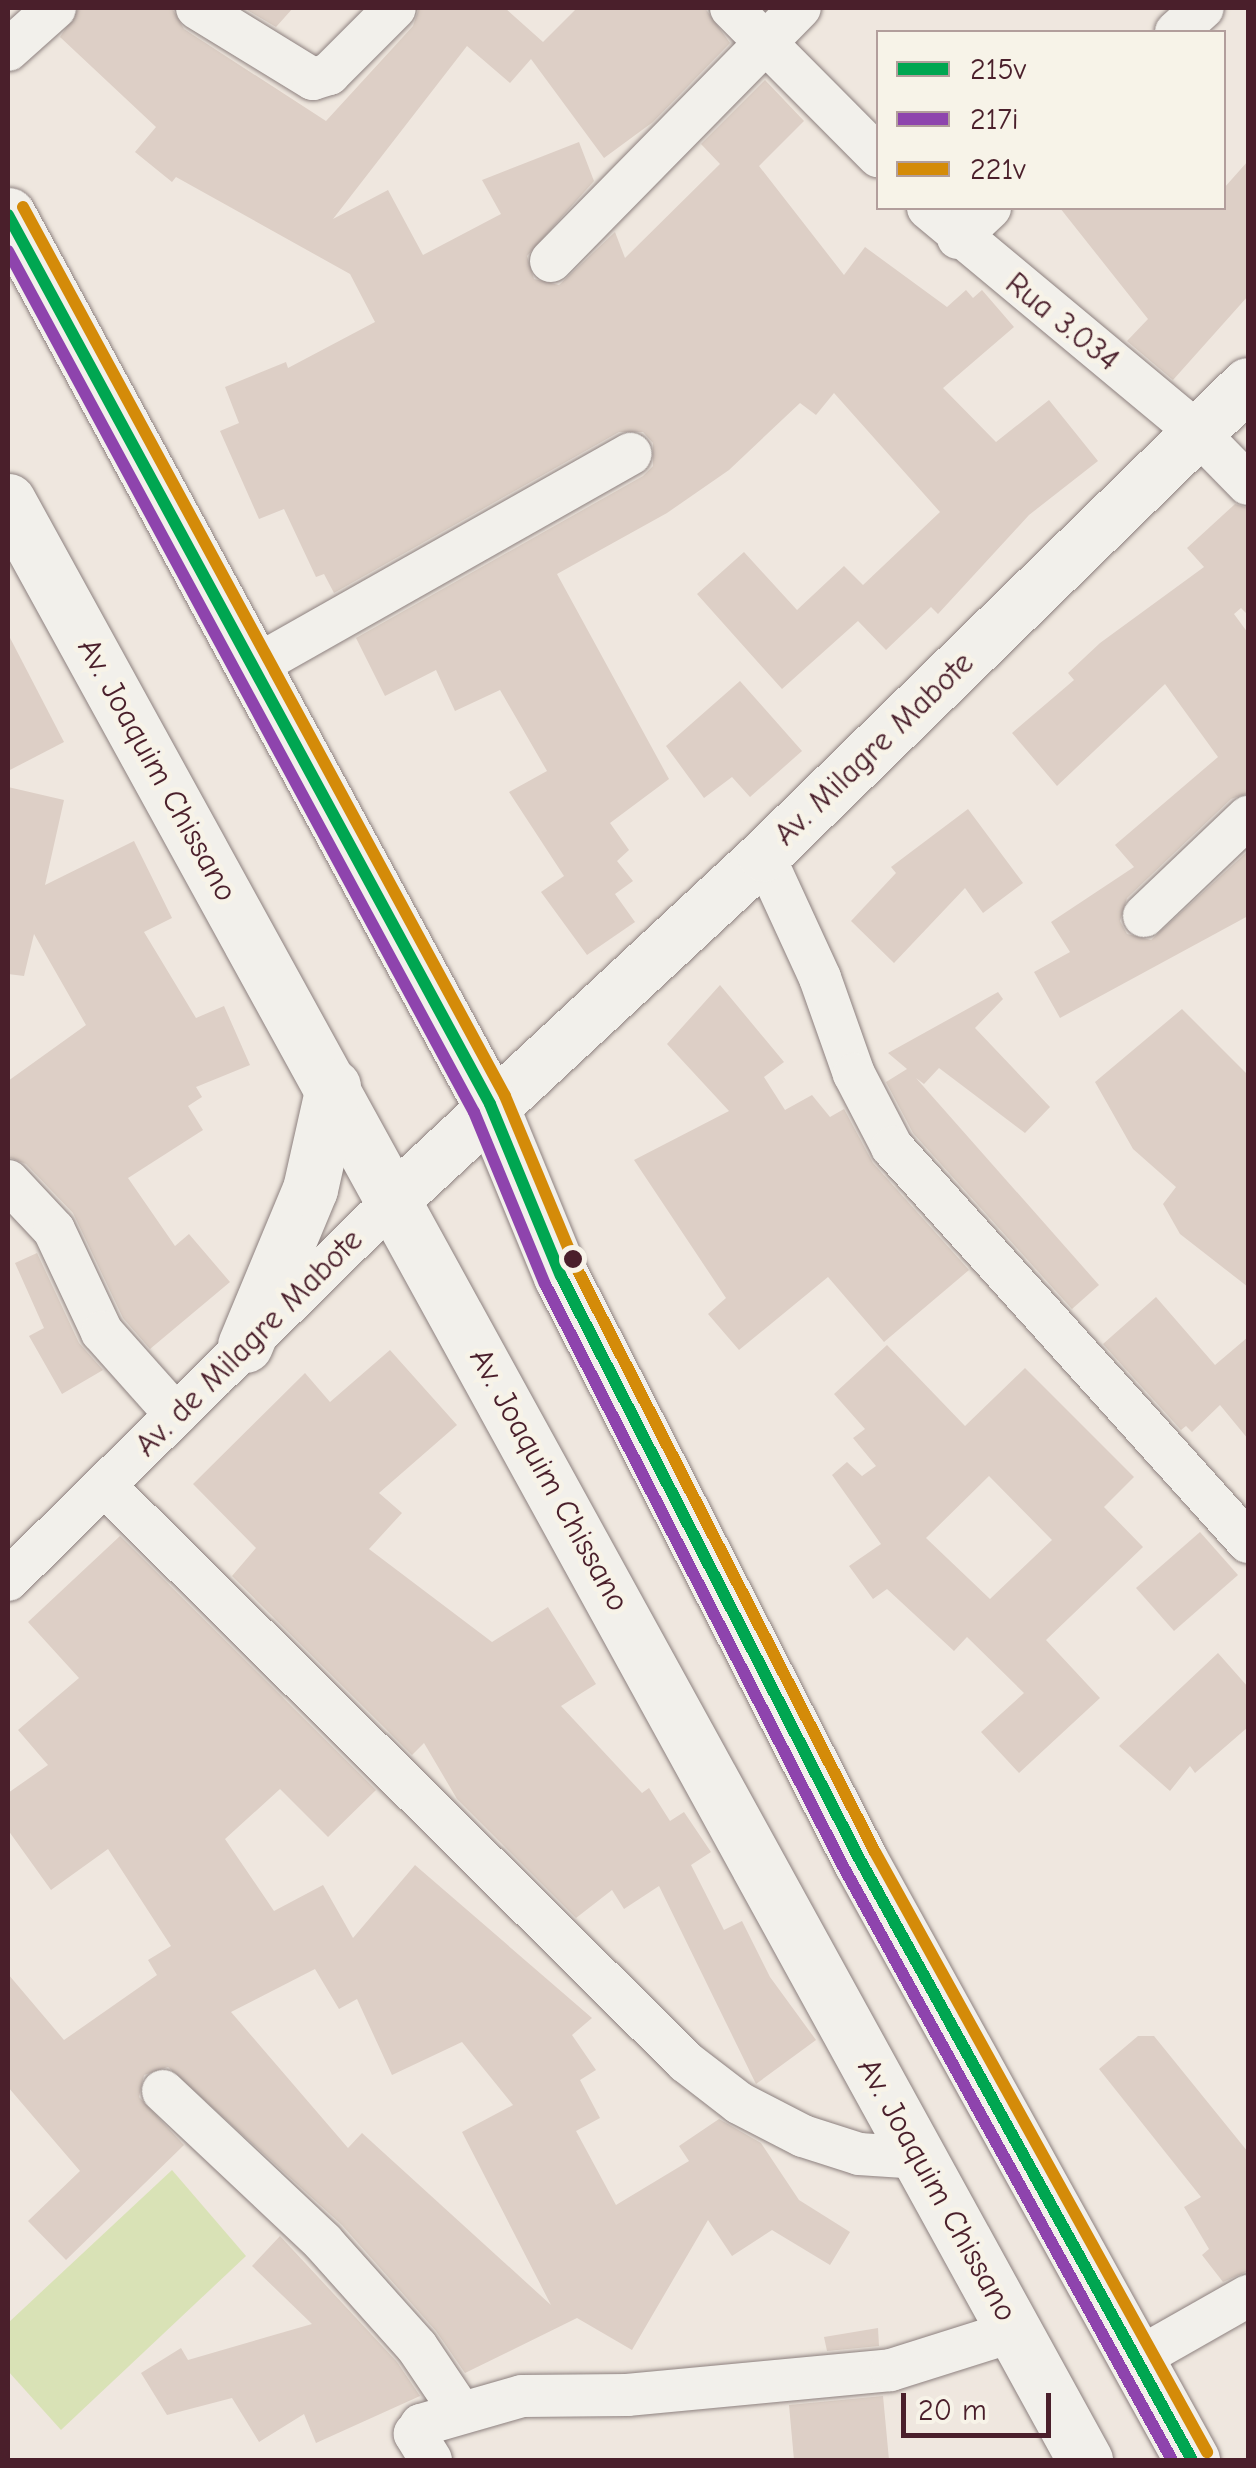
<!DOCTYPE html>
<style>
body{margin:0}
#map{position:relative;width:1256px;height:2468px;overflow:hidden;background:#efe7df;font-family:"Comic Neue",sans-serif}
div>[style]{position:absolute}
.green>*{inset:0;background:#d9e2b6}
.building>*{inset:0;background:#ddcfc6}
.roads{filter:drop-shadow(0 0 2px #8d817f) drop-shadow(0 0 2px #8d817f)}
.minor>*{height:42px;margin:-21px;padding:0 21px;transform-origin:21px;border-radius:21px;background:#f2f0eb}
.tertiary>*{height:52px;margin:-26px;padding:0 26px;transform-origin:26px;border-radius:26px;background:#f2f0eb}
.primary>*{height:55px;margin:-27.5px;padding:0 27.5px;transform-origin:27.5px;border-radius:27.5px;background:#f2f0eb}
.bus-1>*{height:12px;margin:-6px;padding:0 6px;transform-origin:6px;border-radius:6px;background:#00a651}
.bus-2>*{height:12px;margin:-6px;padding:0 6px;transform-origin:6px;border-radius:6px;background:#8e44ad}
.bus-3>*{height:12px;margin:-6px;padding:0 6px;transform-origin:6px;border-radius:6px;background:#d48b09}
.dots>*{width:28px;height:28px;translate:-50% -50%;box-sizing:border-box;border:5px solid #f7f3e8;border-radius:50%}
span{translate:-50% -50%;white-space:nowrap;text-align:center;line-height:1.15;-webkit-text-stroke:10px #f7f3e8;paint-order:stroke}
.street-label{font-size:32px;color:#4a1f2b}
.frame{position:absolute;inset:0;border:10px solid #4a1f2b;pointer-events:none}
.legend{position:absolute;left:876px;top:30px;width:350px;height:180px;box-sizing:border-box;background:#f7f3e8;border:2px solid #b29e9c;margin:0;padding:12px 18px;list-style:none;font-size:30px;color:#4a1f2b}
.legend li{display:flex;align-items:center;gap:20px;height:50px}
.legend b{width:50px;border:2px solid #b29e9c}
.scale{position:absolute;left:901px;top:2393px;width:150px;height:45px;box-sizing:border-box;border:5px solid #4a1f2b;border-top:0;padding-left:12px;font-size:30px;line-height:35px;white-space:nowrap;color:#4a1f2b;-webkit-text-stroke:8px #f7f3e8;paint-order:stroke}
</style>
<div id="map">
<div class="green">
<i style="clip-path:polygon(172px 2170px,246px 2256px,61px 2430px,8px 2371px,8px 2323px)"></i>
</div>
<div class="building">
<i style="clip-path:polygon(79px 8px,172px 8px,184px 29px,326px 121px,413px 26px,419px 8px,505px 8px,543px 42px,577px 8px,705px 8px,730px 43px,653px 122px,604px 158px,531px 59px,510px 83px,467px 46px,333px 219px,388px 190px,423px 255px,501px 214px,482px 180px,579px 142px,594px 181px,527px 256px,534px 279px,559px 285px,615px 232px,625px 258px,720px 164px,701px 144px,765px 80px,804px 121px,759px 166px,844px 275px,865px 247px,947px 307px,966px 290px,973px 298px,982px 290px,1014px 327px,943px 388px,996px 442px,1049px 400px,1098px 461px,1029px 515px,938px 614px,931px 607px,886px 650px,858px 621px,782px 689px,697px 594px,744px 552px,797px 610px,844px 566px,863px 585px,940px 512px,834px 393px,816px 415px,800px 403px,729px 470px,667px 513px,557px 574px,669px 779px,610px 823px,629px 850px,617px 861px,633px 881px,615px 894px,635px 922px,587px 955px,541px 892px,564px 876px,509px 792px,547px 771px,500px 690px,455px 711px,436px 670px,385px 696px,356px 638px,643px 476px,653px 466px,653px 443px,643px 432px,619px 432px,334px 593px,324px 574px,316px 577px,284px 509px,259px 519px,220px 431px,239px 423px,225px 387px,286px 362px,288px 368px,375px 322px,350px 274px,176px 177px,172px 182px,135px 152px,156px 127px,60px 37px)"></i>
<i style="clip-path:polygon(244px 8px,293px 8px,276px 27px)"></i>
<i style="clip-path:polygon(1248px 161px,1248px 296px,1173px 380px,1127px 341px,1148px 319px,1060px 208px,1224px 208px,1224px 188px)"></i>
<i style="clip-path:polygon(1235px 504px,1248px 508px,1248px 615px,1241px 608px,1234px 614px,1248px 633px,1248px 793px,1231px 799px,1127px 898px,1120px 921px,1127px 934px,1151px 940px,1248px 851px,1248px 916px,1060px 1018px,1034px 972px,1070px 952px,1051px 922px,1134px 867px,1115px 845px,1218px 757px,1165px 684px,1057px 786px,1012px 733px,1074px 680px,1068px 673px,1100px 643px,1204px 567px,1187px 548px)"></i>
<i style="clip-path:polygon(8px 634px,64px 742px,8px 771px)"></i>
<i style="clip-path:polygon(740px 681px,802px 751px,750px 797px,732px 777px,704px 798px,666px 746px)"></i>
<i style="clip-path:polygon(8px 787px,64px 800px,45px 885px,134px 841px,172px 918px,144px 932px,196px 1018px,224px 1006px,250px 1065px,196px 1087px,202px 1097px,188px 1106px,203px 1130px,128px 1178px,175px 1246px,189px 1234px,230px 1282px,150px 1349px,123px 1318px,73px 1213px,26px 1164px,8px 1157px,8px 1081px,86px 1025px,34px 934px,24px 976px,8px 974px)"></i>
<i style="clip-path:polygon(968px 809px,1023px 883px,983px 913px,965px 888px,894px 963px,851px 921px,896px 873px,891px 867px)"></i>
<i style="clip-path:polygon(720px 985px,784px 1062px,764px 1077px,785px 1110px,812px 1095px,830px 1117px,844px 1109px,873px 1163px,969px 1270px,884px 1342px,828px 1277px,739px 1350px,708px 1314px,726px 1298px,634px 1160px,729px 1111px,667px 1044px)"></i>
<i style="clip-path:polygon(998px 992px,1003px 999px,975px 1028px,1050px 1107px,1025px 1133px,939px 1068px,924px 1084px,916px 1078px,1099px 1285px,1072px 1309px,913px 1133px,886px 1082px,907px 1069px,888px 1053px)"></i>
<i style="clip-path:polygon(1182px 1009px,1248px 1075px,1248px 1287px,1180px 1234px,1163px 1204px,1176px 1187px,1133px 1149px,1095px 1082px)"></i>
<i style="clip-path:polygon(37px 1253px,79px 1343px,103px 1370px,62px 1394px,29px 1336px,44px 1328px,15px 1263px)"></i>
<i style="clip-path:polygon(1156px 1297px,1215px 1365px,1248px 1337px,1248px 1439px,1220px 1405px,1192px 1432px,1186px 1426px,1181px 1430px,1103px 1344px)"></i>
<i style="clip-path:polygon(evenodd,887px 1345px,965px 1426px,1025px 1368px,1134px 1477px,1104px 1507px,1143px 1547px,1046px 1640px,1100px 1698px,1019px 1773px,981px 1732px,1024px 1693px,967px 1637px,954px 1651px,887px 1589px,873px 1599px,849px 1566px,881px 1544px,832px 1475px,847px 1462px,862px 1476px,876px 1466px,853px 1438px,865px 1429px,834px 1394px,887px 1345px,989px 1476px,1052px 1540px,990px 1599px,926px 1538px,989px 1476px)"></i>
<i style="clip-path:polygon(390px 1350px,457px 1425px,379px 1493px,402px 1513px,369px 1549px,492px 1642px,548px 1607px,596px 1684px,561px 1706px,642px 1793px,649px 1788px,670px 1821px,684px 1812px,711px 1852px,691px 1865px,724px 1930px,742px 1921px,770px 1977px,816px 2040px,756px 2084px,659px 1886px,624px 1909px,612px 1890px,576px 1918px,457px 1799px,424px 1743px,412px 1755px,232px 1576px,256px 1548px,193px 1484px,305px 1373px,330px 1402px)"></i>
<i style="clip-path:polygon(1200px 1532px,1238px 1575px,1174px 1631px,1136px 1588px)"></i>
<i style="clip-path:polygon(evenodd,120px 1536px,376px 1790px,328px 1837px,280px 1789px,225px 1839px,274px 1911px,323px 1885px,353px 1938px,415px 1865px,592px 2018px,572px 2035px,596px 2070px,580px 2080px,600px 2118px,576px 2131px,616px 2205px,689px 2161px,679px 2146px,719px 2119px,761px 2143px,799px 2200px,850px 2232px,830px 2265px,772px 2230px,732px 2256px,708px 2220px,632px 2350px,577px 2318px,465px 2373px,436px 2331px,342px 2225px,168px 2067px,144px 2075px,139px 2097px,184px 2145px,66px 2260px,28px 2221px,80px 2171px,8px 2087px,8px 1974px,64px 2040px,157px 1975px,148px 1960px,171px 1946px,108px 1849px,51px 1890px,8px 1830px,8px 1793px,48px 1765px,18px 1730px,79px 1678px,28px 1622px,120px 1536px,315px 1969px,339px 2009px,357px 1999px,392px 2075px,462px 2042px,513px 2105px,462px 2132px,551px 2305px,362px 2133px,348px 2148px,231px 2012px,315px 1969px)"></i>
<i style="clip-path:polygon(1218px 1653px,1248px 1687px,1248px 1727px,1195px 1773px,1190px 1766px,1170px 1791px,1119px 1746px)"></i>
<i style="clip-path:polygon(1138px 2036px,1154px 2036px,1248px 2152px,1248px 2271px,1223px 2282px,1202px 2255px,1209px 2249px,1184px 2207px,1201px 2197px,1099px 2069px)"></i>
<i style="clip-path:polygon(280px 2236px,397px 2362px,420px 2396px,316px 2443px,304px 2414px,259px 2442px,232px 2398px,167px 2415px,141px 2373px,181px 2348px,188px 2360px,312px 2324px,252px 2266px)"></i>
<i style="clip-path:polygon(878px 2328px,879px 2346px,827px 2351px,824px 2337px)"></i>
<i style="clip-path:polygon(883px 2396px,889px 2460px,794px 2460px,789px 2405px)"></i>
</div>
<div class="roads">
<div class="minor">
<i style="left:197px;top:8px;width:136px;rotate:31.5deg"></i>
<i style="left:313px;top:79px;width:17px;rotate:-17deg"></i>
<i style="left:329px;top:74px;width:93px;rotate:-45deg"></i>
<i style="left:731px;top:8px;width:209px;rotate:45.2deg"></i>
<i style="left:1176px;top:32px;width:36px;rotate:-42deg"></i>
<i style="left:8px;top:50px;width:63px;rotate:-41.8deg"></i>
<i style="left:928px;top:208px;width:353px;rotate:39.8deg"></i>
<i style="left:1199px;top:434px;width:70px;rotate:45.6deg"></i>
<i style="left:958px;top:238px;width:44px;rotate:-43.2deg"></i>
<i style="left:551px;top:261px;width:355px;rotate:-45.5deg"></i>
<i style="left:252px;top:668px;width:435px;rotate:-29.5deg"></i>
<i style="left:764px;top:856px;width:134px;rotate:65.3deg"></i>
<i style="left:820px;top:978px;width:102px;rotate:70.5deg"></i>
<i style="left:854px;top:1074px;width:82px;rotate:62.5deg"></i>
<i style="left:892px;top:1147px;width:532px;rotate:47.97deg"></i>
<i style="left:1144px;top:916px;width:144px;rotate:-43.6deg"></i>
<i style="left:8px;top:1181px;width:67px;rotate:46.8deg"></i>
<i style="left:54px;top:1230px;width:113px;rotate:64.8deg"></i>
<i style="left:102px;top:1332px;width:111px;rotate:48.3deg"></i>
<i style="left:105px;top:1486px;width:818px;rotate:44.75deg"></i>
<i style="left:686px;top:2062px;width:67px;rotate:37.7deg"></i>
<i style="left:739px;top:2103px;width:72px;rotate:27.3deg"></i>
<i style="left:803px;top:2136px;width:59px;rotate:17.8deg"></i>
<i style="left:859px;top:2154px;width:61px;rotate:3.8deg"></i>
<i style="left:8px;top:1580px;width:543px;rotate:-44.55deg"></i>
<i style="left:163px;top:2091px;width:220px;rotate:43.3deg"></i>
<i style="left:323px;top:2242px;width:141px;rotate:48.2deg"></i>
<i style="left:417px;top:2347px;width:77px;rotate:56.1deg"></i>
<i style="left:1137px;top:2359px;width:128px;rotate:-29.6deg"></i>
<i style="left:431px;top:2460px;width:31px;rotate:-122deg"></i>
<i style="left:415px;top:2434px;width:11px;rotate:-56deg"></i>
<i style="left:421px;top:2425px;width:105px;rotate:-16deg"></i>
<i style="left:522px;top:2396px;width:105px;rotate:-0.5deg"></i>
<i style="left:627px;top:2395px;width:265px;rotate:-5.4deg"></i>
<i style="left:891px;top:2370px;width:130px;rotate:-17.5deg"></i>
</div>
<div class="tertiary">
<i style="left:395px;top:1199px;width:504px;rotate:-42.91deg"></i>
<i style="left:764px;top:856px;width:676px;rotate:-44.28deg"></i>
</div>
<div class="primary">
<i style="left:8px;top:215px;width:1011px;rotate:61.53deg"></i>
<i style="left:490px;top:1104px;width:186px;rotate:67.6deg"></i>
<i style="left:561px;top:1276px;width:656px;rotate:62.89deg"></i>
<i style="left:860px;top:1860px;width:686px;rotate:61.04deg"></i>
<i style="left:8px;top:501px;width:2236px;rotate:61.2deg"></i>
<i style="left:245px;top:1345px;width:169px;rotate:-67.4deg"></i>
<i style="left:310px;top:1189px;width:105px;rotate:-77.3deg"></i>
</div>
</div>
<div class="bus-1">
<i style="left:8px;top:215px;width:1011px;rotate:61.53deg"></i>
<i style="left:490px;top:1104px;width:186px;rotate:67.6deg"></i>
<i style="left:561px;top:1276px;width:656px;rotate:62.89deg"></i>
<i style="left:860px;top:1860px;width:686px;rotate:61.04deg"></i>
</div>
<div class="bus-2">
<i style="left:8px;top:251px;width:979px;rotate:61.58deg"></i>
<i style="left:474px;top:1112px;width:186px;rotate:67.6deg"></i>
<i style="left:545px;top:1284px;width:656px;rotate:62.89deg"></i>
<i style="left:844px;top:1868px;width:677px;rotate:61.01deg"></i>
</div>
<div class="bus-3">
<i style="left:23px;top:207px;width:1011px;rotate:61.53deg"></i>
<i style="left:505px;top:1096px;width:187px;rotate:67.4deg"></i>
<i style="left:577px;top:1269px;width:655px;rotate:62.93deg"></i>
<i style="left:875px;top:1852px;width:686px;rotate:61.04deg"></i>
</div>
<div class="dots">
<i style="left:573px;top:1259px;background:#4a1f2b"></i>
</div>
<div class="street-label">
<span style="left:1062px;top:322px;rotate:39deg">Rua 3.034</span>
<span style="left:874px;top:749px;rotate:-44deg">Av. Milagre Mabote</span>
<span style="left:157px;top:770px;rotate:61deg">Av. Joaquim Chissano</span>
<span style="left:249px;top:1343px;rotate:-45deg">Av. de Milagre Mabote</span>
<span style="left:549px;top:1480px;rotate:61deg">Av. Joaquim Chissano</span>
<span style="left:937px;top:2190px;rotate:61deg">Av. Joaquim Chissano</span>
</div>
<div class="frame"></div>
<ul class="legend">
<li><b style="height:12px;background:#00a651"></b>215v</li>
<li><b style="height:12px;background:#8e44ad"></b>217i</li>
<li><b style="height:12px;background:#d48b09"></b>221v</li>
</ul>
<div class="scale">20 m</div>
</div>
